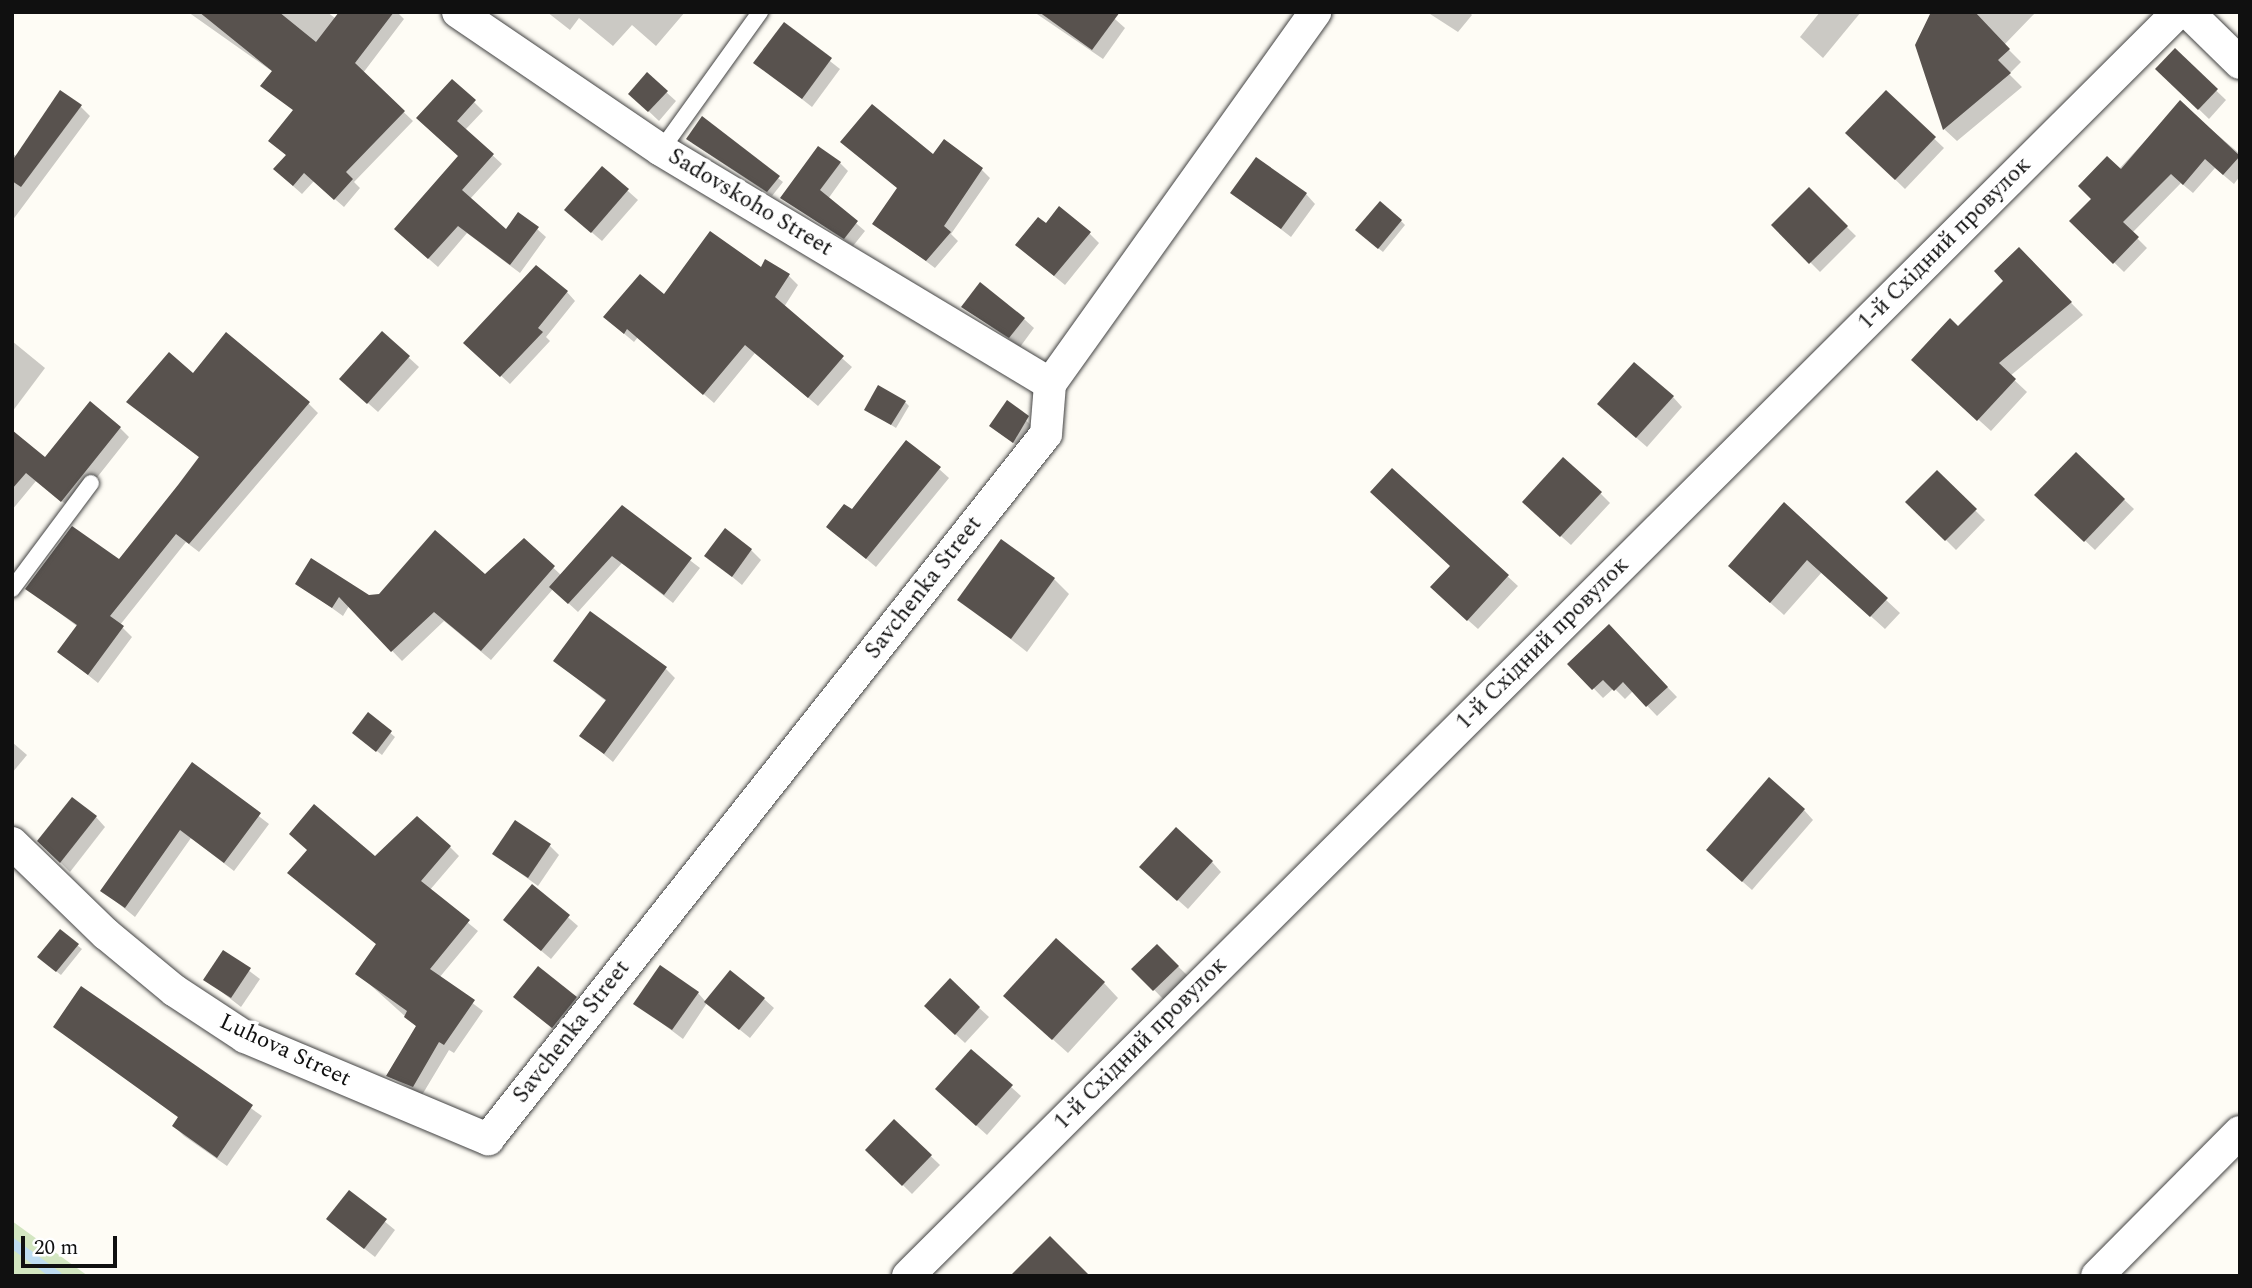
<!DOCTYPE html>
<meta charset="utf-8">
<style>
body{margin:0}
#map{position:relative;width:2252px;height:1288px;overflow:hidden;background:#fefcf5;font-family:Spectral,serif}
div>[style]{position:absolute}
.green>*{inset:0;background:#d3e6c1}
.shadow>*{inset:0;background:#0003}
.stream>*{height:10px;margin:-5px;padding:0 5px;transform-origin:5px;border-radius:5px;background:#bedcf1}
.building>*{inset:0;background:#58524e}
.roads{filter:drop-shadow(0 0 2px #434343) drop-shadow(0 0 2px #434343)}
.lane>*{height:16px;margin:-8px;padding:0 8px;transform-origin:8px;border-radius:8px;background:#fff}
.street>*{height:32px;margin:-16px;padding:0 16px;transform-origin:16px;border-radius:16px;background:#fff}
span{translate:-50% -50%;white-space:nowrap;text-align:center;line-height:1.15;-webkit-text-stroke:7px #fff;paint-order:stroke}
.street-label{font-size:23px;color:#101010}
.frame{position:absolute;inset:0;border:14px solid #101010;pointer-events:none}
.scale{position:absolute;left:21px;top:1236px;width:96px;height:32px;box-sizing:border-box;border:4px solid #101010;border-top:0;padding-left:9px;font-size:21px;line-height:24px;white-space:nowrap;color:#101010;-webkit-text-stroke:5px #fff;paint-order:stroke}
</style>
<div id="map">
<div class="green">
<i style="clip-path:polygon(12px 1221px,88px 1276px,12px 1276px)"></i>
</div>
<div class="shadow">
<i style="clip-path:polygon(188px 12px,327px 12px,343px 24px,352px 12px,397px 12px,404px 19px,363px 73px,413px 121px,354px 182px,360px 188px,344px 207px,314px 181px,302px 194px,284px 178px,287px 156px,279px 149px,294px 111px,263px 86px,273px 72px)"></i>
<i style="clip-path:polygon(547px 12px,685px 12px,656px 46px,632px 25px,613px 46px,579px 18px,570px 30px)"></i>
<i style="clip-path:polygon(1034px 12px,1107px 12px,1125px 28px,1103px 59px)"></i>
<i style="clip-path:polygon(1427px 12px,1469px 12px,1472px 15px,1458px 32px)"></i>
<i style="clip-path:polygon(1820px 12px,1861px 12px,1823px 58px,1800px 37px)"></i>
<i style="clip-path:polygon(1933px 12px,2036px 12px,2004px 45px,2021px 62px,2009px 74px,2022px 87px,1957px 141px,1944px 129px,1917px 45px)"></i>
<i style="clip-path:polygon(784px 25px,840px 69px,812px 107px,756px 63px)"></i>
<i style="clip-path:polygon(2175px 51px,2226px 100px,2209px 119px,2157px 69px)"></i>
<i style="clip-path:polygon(666px 92px,676px 101px,659px 121px,640px 103px)"></i>
<i style="clip-path:polygon(1886px 93px,1944px 148px,1905px 189px,1847px 133px)"></i>
<i style="clip-path:polygon(474px 102px,483px 111px,465px 130px,502px 164px,470px 199px,506px 231px,537px 229px,546px 237px,520px 273px,467px 233px,438px 267px,405px 238px,460px 157px,427px 127px)"></i>
<i style="clip-path:polygon(2180px 103px,2240px 154px,2240px 176px,2234px 184px,2215px 168px,2193px 193px,2181px 183px,2132px 233px,2147px 248px,2124px 272px,2071px 221px)"></i>
<i style="clip-path:polygon(80px 106px,90px 116px,12px 221px,12px 153px,17px 157px)"></i>
<i style="clip-path:polygon(702px 119px,783px 182px,772px 196px,692px 143px)"></i>
<i style="clip-path:polygon(933px 157px,981px 169px,990px 178px,951px 234px,958px 241px,935px 268px,875px 223px)"></i>
<i style="clip-path:polygon(840px 163px,848px 171px,828px 199px,865px 231px,853px 246px,782px 198px)"></i>
<i style="clip-path:polygon(602px 168px,638px 200px,602px 241px,576px 219px)"></i>
<i style="clip-path:polygon(1809px 190px,1856px 236px,1820px 272px,1773px 225px)"></i>
<i style="clip-path:polygon(1233px 192px,1306px 194px,1315px 204px,1291px 237px)"></i>
<i style="clip-path:polygon(1401px 221px,1405px 225px,1383px 252px,1362px 235px)"></i>
<i style="clip-path:polygon(1046px 226px,1089px 233px,1099px 243px,1065px 285px,1027px 254px)"></i>
<i style="clip-path:polygon(2019px 250px,2083px 315px,2010px 376px,2027px 392px,1991px 431px,1926px 372px,2005px 281px)"></i>
<i style="clip-path:polygon(761px 269px,789px 276px,798px 285px,784px 307px,852px 367px,818px 406px,755px 353px,714px 403px,638px 337px,634px 342px,615px 326px,665px 297px)"></i>
<i style="clip-path:polygon(567px 292px,575px 301px,546px 337px,550px 341px,510px 384px,474px 351px)"></i>
<i style="clip-path:polygon(963px 307px,1024px 319px,1034px 328px,1020px 347px)"></i>
<i style="clip-path:polygon(382px 333px,419px 367px,378px 412px,351px 388px)"></i>
<i style="clip-path:polygon(12px 341px,45px 368px,12px 412px)"></i>
<i style="clip-path:polygon(193px 375px,308px 403px,318px 413px,199px 552px,186px 542px,120px 625px,132px 637px,98px 683px,59px 652px,78px 627px,28px 589px,119px 562px,200px 458px,128px 402px)"></i>
<i style="clip-path:polygon(1673px 397px,1682px 407px,1647px 447px,1609px 414px)"></i>
<i style="clip-path:polygon(905px 402px,909px 406px,896px 428px,866px 409px)"></i>
<i style="clip-path:polygon(1007px 403px,1032px 426px,1018px 446px,995px 430px)"></i>
<i style="clip-path:polygon(120px 428px,129px 437px,72px 509px,36px 481px,12px 510px,12px 432px,45px 459px)"></i>
<i style="clip-path:polygon(2076px 454px,2134px 509px,2095px 550px,2037px 495px)"></i>
<i style="clip-path:polygon(939px 469px,949px 478px,876px 567px,828px 527px)"></i>
<i style="clip-path:polygon(1392px 470px,1518px 586px,1478px 629px,1442px 597px,1452px 566px)"></i>
<i style="clip-path:polygon(1937px 473px,1985px 520px,1956px 550px,1908px 502px)"></i>
<i style="clip-path:polygon(1600px 493px,1610px 503px,1571px 545px,1534px 512px)"></i>
<i style="clip-path:polygon(1784px 505px,1900px 613px,1885px 629px,1822px 572px,1784px 615px,1744px 579px)"></i>
<i style="clip-path:polygon(622px 508px,700px 568px,673px 603px,622px 563px,578px 612px,553px 589px,491px 660px,444px 621px,402px 661px,349px 606px,343px 616px,297px 583px,369px 597px,485px 577px,524px 540px,562px 576px)"></i>
<i style="clip-path:polygon(751px 550px,761px 560px,742px 585px,706px 555px)"></i>
<i style="clip-path:polygon(1054px 579px,1069px 594px,1027px 652px,960px 599px)"></i>
<i style="clip-path:polygon(1609px 627px,1677px 697px,1657px 716px,1633px 691px,1625px 699px,1614px 688px,1603px 698px,1570px 664px)"></i>
<i style="clip-path:polygon(555px 661px,666px 669px,675px 678px,613px 762px,582px 736px,607px 702px)"></i>
<i style="clip-path:polygon(369px 715px,395px 737px,382px 755px,359px 737px)"></i>
<i style="clip-path:polygon(12px 742px,27px 755px,12px 773px)"></i>
<i style="clip-path:polygon(192px 765px,269px 824px,234px 871px,191px 838px,135px 917px,103px 891px)"></i>
<i style="clip-path:polygon(1804px 810px,1813px 820px,1752px 890px,1718px 860px)"></i>
<i style="clip-path:polygon(96px 817px,105px 827px,70px 872px,39px 841px)"></i>
<i style="clip-path:polygon(550px 846px,559px 855px,538px 886px,494px 854px)"></i>
<i style="clip-path:polygon(450px 847px,459px 856px,429px 891px,478px 931px,439px 978px,483px 1011px,454px 1053px,449px 1050px,422px 1095px,388px 1076px,417px 1027px,357px 973px,377px 945px,298px 882px,375px 858px)"></i>
<i style="clip-path:polygon(1212px 862px,1221px 872px,1188px 909px,1151px 876px)"></i>
<i style="clip-path:polygon(532px 886px,578px 926px,551px 959px,515px 929px)"></i>
<i style="clip-path:polygon(77px 945px,82px 949px,61px 975px,43px 961px)"></i>
<i style="clip-path:polygon(1157px 946px,1188px 976px,1164px 1000px,1134px 969px)"></i>
<i style="clip-path:polygon(224px 952px,260px 979px,241px 1007px,205px 979px)"></i>
<i style="clip-path:polygon(950px 981px,989px 1017px,965px 1043px,936px 1016px)"></i>
<i style="clip-path:polygon(1104px 983px,1118px 998px,1068px 1053px,1020px 1010px)"></i>
<i style="clip-path:polygon(81px 989px,262px 1116px,227px 1166px,184px 1136px,174px 1126px,179px 1118px,55px 1026px)"></i>
<i style="clip-path:polygon(698px 993px,706px 1002px,764px 999px,774px 1008px,750px 1038px,707px 1003px,683px 1039px,635px 1003px)"></i>
<i style="clip-path:polygon(576px 998px,585px 1008px,563px 1037px,525px 1006px)"></i>
<i style="clip-path:polygon(1011px 1087px,1021px 1096px,987px 1135px,947px 1099px)"></i>
<i style="clip-path:polygon(894px 1121px,940px 1165px,912px 1194px,867px 1150px)"></i>
<i style="clip-path:polygon(349px 1192px,395px 1230px,375px 1257px,338px 1228px)"></i>
</div>
<div class="stream">
<i style="left:12px;top:1243px;width:56px;rotate:36.3deg"></i>
</div>
<div class="building">
<i style="clip-path:polygon(199px 12px,279px 12px,316px 42px,339px 12px,394px 12px,355px 63px,405px 111px,346px 172px,353px 179px,334px 200px,304px 173px,293px 186px,273px 169px,286px 155px,268px 141px,293px 110px,260px 86px,272px 71px)"></i>
<i style="clip-path:polygon(1039px 12px,1120px 12px,1092px 50px)"></i>
<i style="clip-path:polygon(1931px 12px,1975px 12px,2010px 49px,1998px 60px,2011px 73px,1943px 130px,1915px 45px)"></i>
<i style="clip-path:polygon(784px 22px,832px 58px,802px 99px,753px 63px)"></i>
<i style="clip-path:polygon(2175px 48px,2218px 89px,2198px 110px,2155px 69px)"></i>
<i style="clip-path:polygon(647px 72px,668px 91px,648px 112px,628px 94px)"></i>
<i style="clip-path:polygon(452px 79px,476px 100px,457px 121px,494px 154px,462px 190px,506px 229px,518px 212px,539px 227px,510px 265px,458px 226px,428px 259px,394px 229px,458px 156px,416px 118px)"></i>
<i style="clip-path:polygon(60px 90px,82px 105px,21px 187px,12px 181px,12px 161px)"></i>
<i style="clip-path:polygon(1886px 90px,1936px 137px,1895px 180px,1845px 133px)"></i>
<i style="clip-path:polygon(2180px 100px,2240px 156px,2223px 175px,2205px 159px,2183px 185px,2171px 174px,2123px 222px,2139px 237px,2113px 264px,2069px 221px,2091px 199px,2078px 186px,2107px 156px,2121px 169px)"></i>
<i style="clip-path:polygon(872px 104px,933px 154px,944px 139px,983px 168px,944px 226px,951px 232px,926px 261px,872px 224px,897px 188px,840px 142px)"></i>
<i style="clip-path:polygon(702px 116px,780px 176px,767px 192px,686px 139px)"></i>
<i style="clip-path:polygon(818px 146px,841px 162px,820px 190px,858px 221px,844px 239px,780px 198px)"></i>
<i style="clip-path:polygon(1256px 157px,1307px 193px,1281px 229px,1230px 193px)"></i>
<i style="clip-path:polygon(602px 166px,629px 189px,591px 233px,564px 210px)"></i>
<i style="clip-path:polygon(1809px 187px,1848px 226px,1809px 264px,1771px 225px)"></i>
<i style="clip-path:polygon(1380px 201px,1402px 220px,1378px 249px,1355px 230px)"></i>
<i style="clip-path:polygon(1059px 206px,1091px 232px,1054px 276px,1015px 245px,1038px 217px,1046px 223px)"></i>
<i style="clip-path:polygon(710px 231px,761px 267px,765px 259px,790px 274px,775px 297px,844px 356px,808px 398px,745px 345px,703px 395px,627px 329px,624px 334px,603px 317px,640px 274px,664px 294px)"></i>
<i style="clip-path:polygon(2019px 247px,2072px 302px,1999px 363px,2016px 379px,1977px 421px,1911px 360px,1950px 318px,1958px 326px,2003px 281px,1994px 271px)"></i>
<i style="clip-path:polygon(536px 265px,568px 291px,538px 328px,543px 332px,500px 377px,463px 343px)"></i>
<i style="clip-path:polygon(980px 282px,1025px 318px,1009px 338px,961px 307px)"></i>
<i style="clip-path:polygon(382px 331px,410px 356px,367px 404px,339px 379px)"></i>
<i style="clip-path:polygon(226px 332px,310px 402px,189px 544px,176px 534px,110px 616px,124px 626px,88px 675px,57px 652px,77px 625px,25px 589px,72px 526px,119px 559px,178px 485px,199px 457px,126px 402px,169px 352px,193px 373px)"></i>
<i style="clip-path:polygon(1634px 362px,1674px 396px,1636px 438px,1597px 404px)"></i>
<i style="clip-path:polygon(878px 385px,906px 401px,891px 425px,864px 410px)"></i>
<i style="clip-path:polygon(1007px 400px,1029px 416px,1013px 443px,989px 426px)"></i>
<i style="clip-path:polygon(90px 401px,121px 427px,61px 502px,26px 473px,12px 489px,12px 430px,45px 457px)"></i>
<i style="clip-path:polygon(906px 440px,941px 467px,866px 559px,826px 527px,844px 504px,852px 509px)"></i>
<i style="clip-path:polygon(2076px 452px,2125px 499px,2084px 542px,2034px 495px)"></i>
<i style="clip-path:polygon(1563px 457px,1602px 492px,1560px 537px,1522px 502px)"></i>
<i style="clip-path:polygon(1392px 468px,1509px 575px,1467px 621px,1430px 587px,1450px 566px,1370px 492px)"></i>
<i style="clip-path:polygon(1937px 470px,1977px 509px,1945px 541px,1905px 502px)"></i>
<i style="clip-path:polygon(1784px 502px,1888px 598px,1870px 617px,1807px 560px,1770px 603px,1728px 566px)"></i>
<i style="clip-path:polygon(622px 505px,692px 558px,664px 595px,612px 556px,568px 604px,549px 587px)"></i>
<i style="clip-path:polygon(725px 528px,752px 549px,732px 577px,704px 556px)"></i>
<i style="clip-path:polygon(435px 530px,485px 574px,524px 538px,555px 566px,481px 651px,434px 612px,391px 652px,339px 597px,332px 608px,295px 584px,311px 558px,369px 595px,379px 594px)"></i>
<i style="clip-path:polygon(1001px 539px,1055px 578px,1011px 639px,957px 600px)"></i>
<i style="clip-path:polygon(590px 611px,667px 667px,604px 754px,579px 736px,606px 700px,553px 661px)"></i>
<i style="clip-path:polygon(1609px 624px,1668px 687px,1646px 707px,1623px 682px,1614px 691px,1603px 680px,1592px 690px,1567px 664px)"></i>
<i style="clip-path:polygon(368px 712px,392px 731px,376px 752px,352px 733px)"></i>
<i style="clip-path:polygon(192px 762px,261px 813px,224px 863px,180px 830px,125px 908px,100px 891px)"></i>
<i style="clip-path:polygon(1769px 777px,1805px 809px,1742px 882px,1706px 850px)"></i>
<i style="clip-path:polygon(72px 797px,97px 816px,60px 863px,37px 841px)"></i>
<i style="clip-path:polygon(314px 804px,375px 856px,417px 816px,451px 846px,421px 881px,470px 920px,430px 969px,475px 1000px,444px 1045px,439px 1042px,413px 1087px,386px 1076px,416px 1026px,404px 1017px,407px 1011px,355px 974px,376px 944px,287px 873px,307px 850px,289px 834px)"></i>
<i style="clip-path:polygon(515px 820px,551px 844px,528px 878px,492px 854px)"></i>
<i style="clip-path:polygon(1176px 827px,1213px 861px,1177px 901px,1139px 867px)"></i>
<i style="clip-path:polygon(532px 884px,570px 915px,541px 951px,503px 920px)"></i>
<i style="clip-path:polygon(60px 929px,79px 944px,56px 972px,37px 957px)"></i>
<i style="clip-path:polygon(1056px 938px,1105px 982px,1052px 1040px,1003px 996px)"></i>
<i style="clip-path:polygon(1157px 944px,1179px 966px,1153px 991px,1131px 969px)"></i>
<i style="clip-path:polygon(223px 950px,251px 968px,231px 998px,203px 980px)"></i>
<i style="clip-path:polygon(660px 965px,699px 992px,672px 1030px,633px 1004px)"></i>
<i style="clip-path:polygon(538px 966px,577px 997px,552px 1028px,513px 997px)"></i>
<i style="clip-path:polygon(730px 970px,765px 998px,739px 1030px,704px 1002px)"></i>
<i style="clip-path:polygon(950px 978px,980px 1007px,955px 1035px,924px 1006px)"></i>
<i style="clip-path:polygon(81px 986px,253px 1105px,217px 1158px,172px 1126px,178px 1117px,53px 1027px)"></i>
<i style="clip-path:polygon(971px 1049px,1013px 1085px,976px 1126px,935px 1089px)"></i>
<i style="clip-path:polygon(894px 1119px,932px 1155px,902px 1186px,865px 1150px)"></i>
<i style="clip-path:polygon(349px 1190px,387px 1219px,364px 1249px,326px 1219px)"></i>
<i style="clip-path:polygon(1050px 1236px,1090px 1276px,1010px 1276px)"></i>
</div>
<div class="roads">
<div class="lane">
<i style="left:661px;top:150px;width:170px;rotate:-54.3deg"></i>
<i style="left:12px;top:589px;width:132px;rotate:-53.3deg"></i>
</div>
<div class="street">
<i style="left:458px;top:12px;width:245px;rotate:34.2deg"></i>
<i style="left:661px;top:150px;width:454px;rotate:31deg"></i>
<i style="left:2188px;top:12px;width:73px;rotate:44.4deg"></i>
<i style="left:12px;top:843px;width:131px;rotate:44.1deg"></i>
<i style="left:106px;top:934px;width:89px;rotate:39.6deg"></i>
<i style="left:175px;top:991px;width:84px;rotate:33.3deg"></i>
<i style="left:245px;top:1037px;width:264px;rotate:22.8deg"></i>
<i style="left:488px;top:1139px;width:899px;rotate:-51.64deg"></i>
<i style="left:1046px;top:434px;width:50px;rotate:-85.4deg"></i>
<i style="left:1050px;top:384px;width:457px;rotate:-54.5deg"></i>
<i style="left:908px;top:1276px;width:1792px;rotate:-44.86deg"></i>
<i style="left:2097px;top:1276px;width:203px;rotate:-45.2deg"></i>
</div>
</div>
<div class="street-label">
<span style="left:750px;top:203px;rotate:31deg">Sadovskoho Street</span>
<span style="left:1945px;top:244px;rotate:-45deg">1-й Східний провулок</span>
<span style="left:924px;top:588px;rotate:-52deg">Savchenka Street</span>
<span style="left:1543px;top:644px;rotate:-45deg">1-й Східний провулок</span>
<span style="left:572px;top:1032px;rotate:-52deg">Savchenka Street</span>
<span style="left:1141px;top:1044px;rotate:-45deg">1-й Східний провулок</span>
<span style="left:285px;top:1051px;rotate:25deg">Luhova Street</span>
</div>
<div class="frame"></div>
<div class="scale">20 m</div>
</div>
